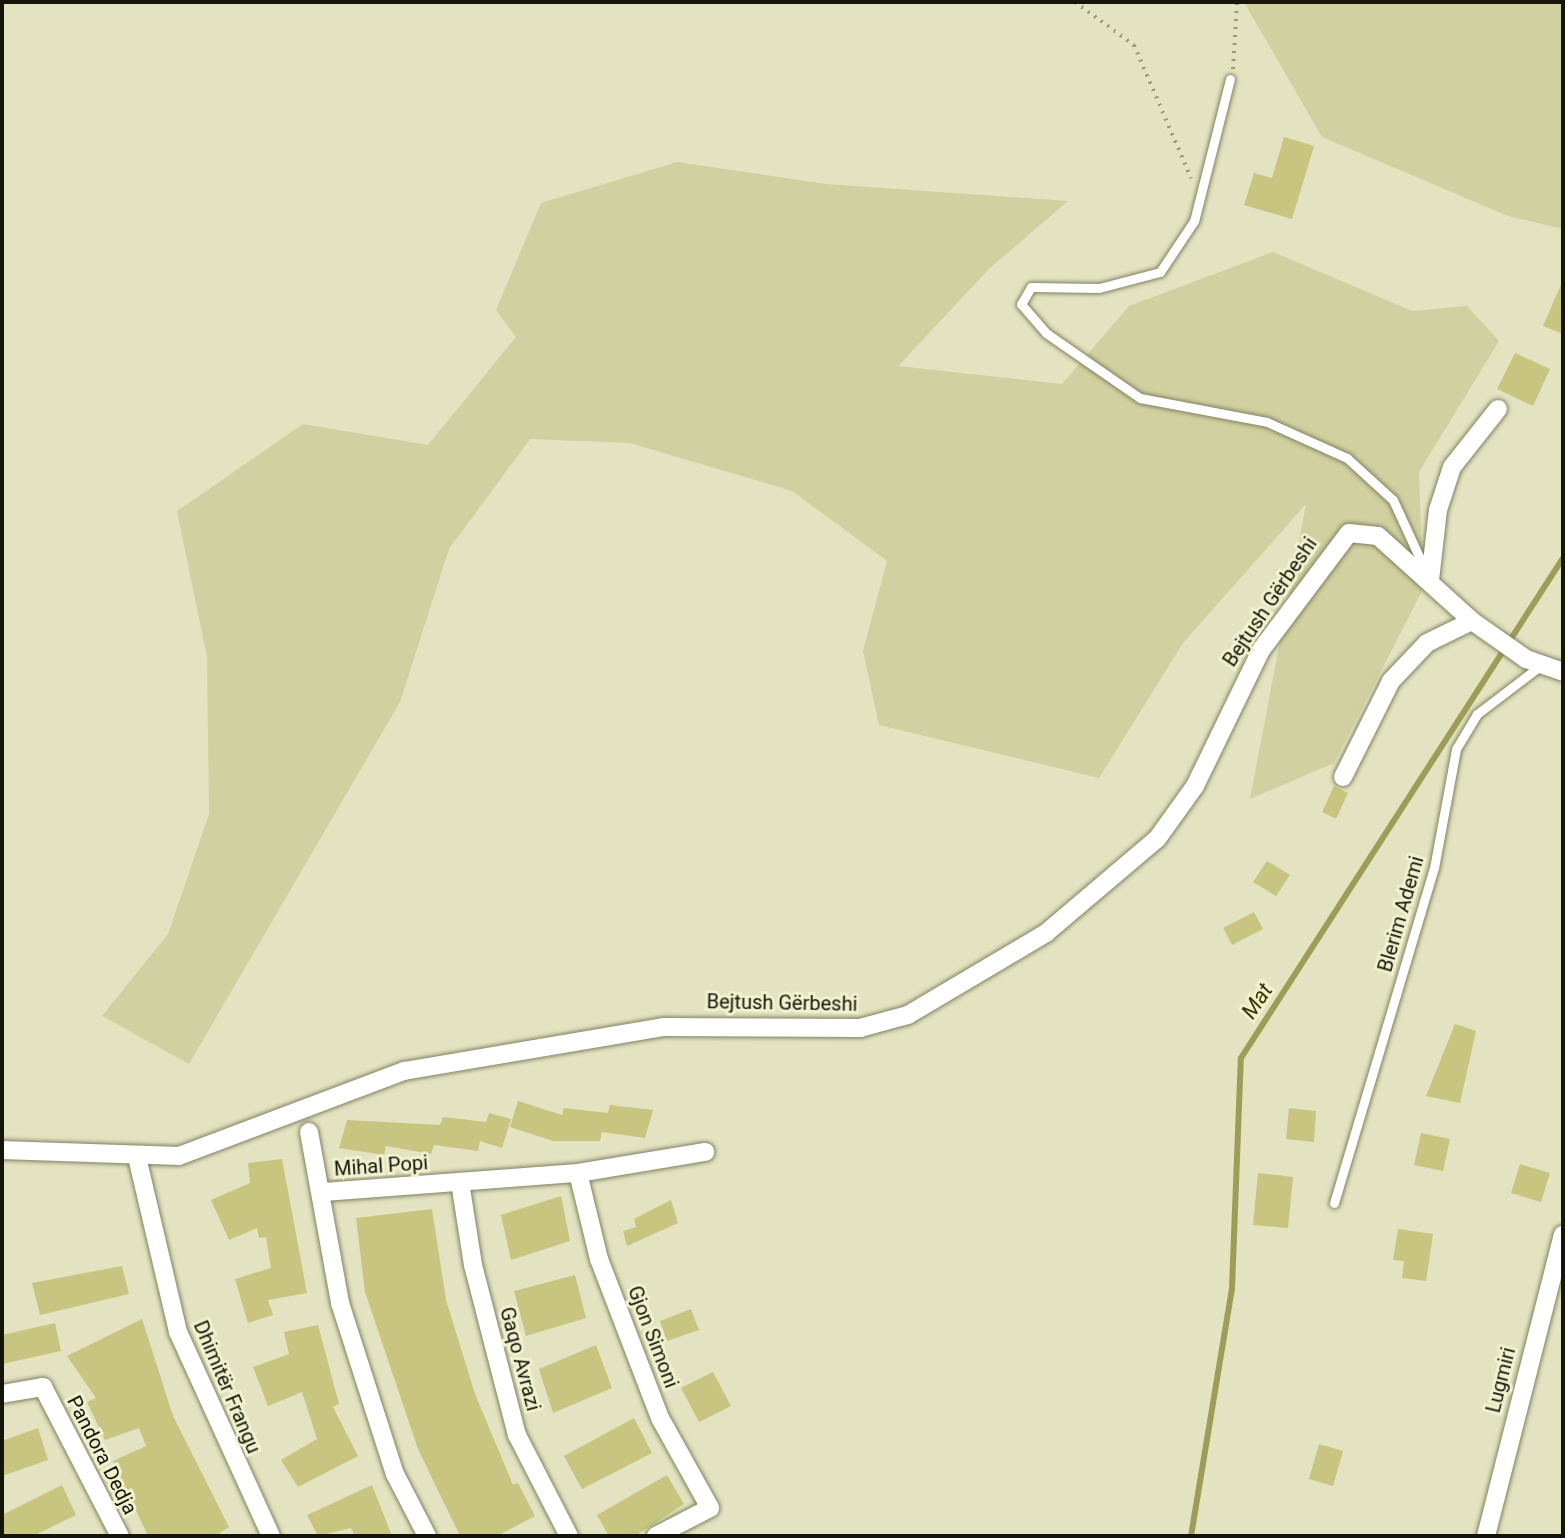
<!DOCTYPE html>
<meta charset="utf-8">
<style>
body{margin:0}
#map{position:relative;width:1565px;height:1538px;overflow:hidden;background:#e3e3c1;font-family:Roboto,sans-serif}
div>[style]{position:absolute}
.green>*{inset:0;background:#d1d0a0}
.stream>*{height:6px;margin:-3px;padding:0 3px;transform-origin:3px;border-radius:3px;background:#9e9d58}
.building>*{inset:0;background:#c7c57f}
.path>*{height:4px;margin-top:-2px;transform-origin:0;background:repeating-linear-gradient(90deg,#98987e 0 2px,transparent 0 8px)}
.roads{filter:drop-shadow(0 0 2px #828263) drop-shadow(0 0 2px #828263)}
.service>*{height:9px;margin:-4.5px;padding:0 4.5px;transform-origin:4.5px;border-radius:4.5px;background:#fff}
.minor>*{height:18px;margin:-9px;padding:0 9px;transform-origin:9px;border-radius:9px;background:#fff}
span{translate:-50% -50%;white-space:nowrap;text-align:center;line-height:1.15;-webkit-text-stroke:6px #f0f1ce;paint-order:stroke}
.street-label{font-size:20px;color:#141408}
.water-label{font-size:22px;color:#393700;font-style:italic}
.frame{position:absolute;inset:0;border:4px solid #141408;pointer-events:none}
</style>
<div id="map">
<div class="green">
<i style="clip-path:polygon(1244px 2px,1563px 2px,1563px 229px,1508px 216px,1322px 137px)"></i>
<i style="clip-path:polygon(677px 162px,826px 184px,1068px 201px,990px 268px,898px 366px,1062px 384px,1129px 306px,1273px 252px,1412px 311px,1467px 306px,1499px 341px,1419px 472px,1423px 589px,1334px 763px,1250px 799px,1306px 504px,1183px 643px,1099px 778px,879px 725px,863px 651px,887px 561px,792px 491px,630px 443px,530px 439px,449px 549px,400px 702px,189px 1064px,102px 1016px,168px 934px,209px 814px,207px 657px,177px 511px,303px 424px,428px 445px,516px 337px,496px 310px,541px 203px)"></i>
</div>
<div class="stream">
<i style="left:1191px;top:1536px;width:251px;rotate:-80.6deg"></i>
<i style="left:1232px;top:1288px;width:230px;rotate:-87.8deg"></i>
<i style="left:1241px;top:1058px;width:595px;rotate:-57.22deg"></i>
</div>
<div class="building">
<i style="clip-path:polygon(1284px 137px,1314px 146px,1292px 219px,1244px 205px,1254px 173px,1272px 178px)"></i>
<i style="clip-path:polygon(1563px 280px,1563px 334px,1543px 326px)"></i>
<i style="clip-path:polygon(1515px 353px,1550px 369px,1533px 406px,1497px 389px)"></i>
<i style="clip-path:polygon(1334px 786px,1348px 793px,1336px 819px,1322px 812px)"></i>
<i style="clip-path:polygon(1267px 861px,1290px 875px,1276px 896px,1253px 882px)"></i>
<i style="clip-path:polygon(1254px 912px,1263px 929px,1232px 945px,1223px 928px)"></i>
<i style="clip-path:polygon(1455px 1024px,1476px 1031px,1460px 1103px,1426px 1096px)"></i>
<i style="clip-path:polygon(518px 1101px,562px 1115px,564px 1108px,608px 1113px,610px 1105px,653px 1110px,645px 1138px,602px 1132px,600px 1141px,553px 1141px,510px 1127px)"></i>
<i style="clip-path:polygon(1289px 1108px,1316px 1111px,1314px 1142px,1286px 1139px)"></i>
<i style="clip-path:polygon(489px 1113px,511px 1119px,502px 1148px,480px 1141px,478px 1151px,434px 1145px,431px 1154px,386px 1146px,384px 1155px,339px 1148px,347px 1120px,440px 1125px,443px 1117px,486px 1122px)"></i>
<i style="clip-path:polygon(1421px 1133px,1450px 1139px,1443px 1171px,1414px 1165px)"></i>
<i style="clip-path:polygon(282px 1159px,307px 1293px,268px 1300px,273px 1315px,248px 1323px,235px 1279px,271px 1268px,266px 1237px,259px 1238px,257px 1228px,229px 1240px,211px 1200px,250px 1183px,248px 1163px)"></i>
<i style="clip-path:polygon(1520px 1164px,1550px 1173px,1541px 1202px,1511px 1193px)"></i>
<i style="clip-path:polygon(1258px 1173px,1293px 1177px,1288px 1228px,1253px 1225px)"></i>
<i style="clip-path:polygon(561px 1196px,570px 1241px,511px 1260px,501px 1215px)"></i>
<i style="clip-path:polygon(671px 1200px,678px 1223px,627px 1246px,623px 1231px,636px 1227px,634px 1219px)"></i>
<i style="clip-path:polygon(432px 1209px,446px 1300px,475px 1394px,513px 1485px,518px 1483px,535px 1516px,497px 1536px,460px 1536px,418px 1449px,365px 1292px,356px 1218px)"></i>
<i style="clip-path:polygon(1398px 1229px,1433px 1234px,1426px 1281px,1402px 1278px,1404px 1261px,1393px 1260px)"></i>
<i style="clip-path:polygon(122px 1266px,129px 1294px,40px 1315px,32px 1283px)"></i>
<i style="clip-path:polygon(575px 1275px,586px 1318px,526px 1336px,514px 1291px)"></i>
<i style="clip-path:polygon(691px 1309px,699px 1330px,667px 1341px,660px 1321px)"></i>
<i style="clip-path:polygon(142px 1319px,173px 1416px,229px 1527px,215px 1536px,148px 1536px,113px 1461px,146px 1446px,139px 1428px,105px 1440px,87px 1402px,96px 1398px,67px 1356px)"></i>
<i style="clip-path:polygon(55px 1323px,61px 1351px,2px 1364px,2px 1335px)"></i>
<i style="clip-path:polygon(318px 1325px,339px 1404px,333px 1407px,358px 1456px,298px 1487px,281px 1460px,317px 1439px,302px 1392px,268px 1406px,253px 1367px,289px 1354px,284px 1332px)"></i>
<i style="clip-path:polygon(596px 1345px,612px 1388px,553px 1413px,539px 1369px)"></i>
<i style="clip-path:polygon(713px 1372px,731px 1406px,699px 1422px,681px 1388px)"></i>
<i style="clip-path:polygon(634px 1418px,652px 1453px,582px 1489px,564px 1456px)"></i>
<i style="clip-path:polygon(38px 1428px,48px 1460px,2px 1476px,2px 1441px)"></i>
<i style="clip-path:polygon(1319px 1444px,1343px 1451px,1333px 1486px,1309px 1479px)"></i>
<i style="clip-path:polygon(667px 1475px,684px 1504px,635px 1536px,609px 1536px,597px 1515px)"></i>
<i style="clip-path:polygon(62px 1485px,76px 1515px,33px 1536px,2px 1536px,2px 1515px)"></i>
<i style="clip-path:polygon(372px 1485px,392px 1536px,355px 1536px,351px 1528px,318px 1536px,307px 1515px)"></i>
</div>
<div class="path">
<i style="left:1075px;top:2px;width:73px;rotate:36.1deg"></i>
<i style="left:1134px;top:45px;width:145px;rotate:66.8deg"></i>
<i style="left:1233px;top:69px;width:67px;rotate:-86.6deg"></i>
</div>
<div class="roads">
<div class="service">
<i style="left:1230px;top:79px;width:146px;rotate:104.2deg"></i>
<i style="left:1194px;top:221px;width:61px;rotate:123.7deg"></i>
<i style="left:1160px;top:272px;width:63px;rotate:165.3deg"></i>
<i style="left:1099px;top:288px;width:68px;rotate:-179.2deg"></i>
<i style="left:1031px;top:287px;width:20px;rotate:120deg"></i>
<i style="left:1021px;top:304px;width:38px;rotate:49deg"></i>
<i style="left:1046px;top:333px;width:114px;rotate:34.7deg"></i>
<i style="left:1140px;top:398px;width:129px;rotate:10.7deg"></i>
<i style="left:1267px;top:422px;width:88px;rotate:24.2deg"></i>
<i style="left:1347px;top:458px;width:62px;rotate:42.4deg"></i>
<i style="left:1393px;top:500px;width:81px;rotate:65.3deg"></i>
<i style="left:1334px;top:1203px;width:350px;rotate:-73.4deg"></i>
<i style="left:1434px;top:868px;width:121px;rotate:-79.5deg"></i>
<i style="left:1456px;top:749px;width:41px;rotate:-59deg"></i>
<i style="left:1477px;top:714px;width:79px;rotate:-37.3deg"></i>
</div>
<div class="minor">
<i style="left:1430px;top:580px;width:70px;rotate:-83.5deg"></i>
<i style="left:1438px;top:510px;width:45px;rotate:-72deg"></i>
<i style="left:1452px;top:467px;width:74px;rotate:-51.6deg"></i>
<i style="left:1343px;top:777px;width:107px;rotate:-63.4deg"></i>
<i style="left:1391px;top:681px;width:52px;rotate:-46.5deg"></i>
<i style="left:1427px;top:643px;width:50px;rotate:-26.1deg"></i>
<i style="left:309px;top:1132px;width:174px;rotate:79.7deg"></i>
<i style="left:340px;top:1303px;width:180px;rotate:72.2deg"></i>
<i style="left:395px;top:1474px;width:70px;rotate:62.7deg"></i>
<i style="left:2px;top:1150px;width:177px;rotate:1.9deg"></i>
<i style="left:179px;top:1156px;width:241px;rotate:-20.7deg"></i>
<i style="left:404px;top:1071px;width:264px;rotate:-9.6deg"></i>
<i style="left:664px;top:1027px;width:196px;rotate:0.3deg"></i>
<i style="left:860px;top:1028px;width:50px;rotate:-15.2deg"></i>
<i style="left:908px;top:1015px;width:161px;rotate:-30.7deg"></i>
<i style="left:1046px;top:933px;width:145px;rotate:-40.3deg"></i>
<i style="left:1157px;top:839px;width:65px;rotate:-54.4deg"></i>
<i style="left:1195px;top:786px;width:151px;rotate:-64.1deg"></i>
<i style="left:1261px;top:650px;width:146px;rotate:-53.1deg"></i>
<i style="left:1349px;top:533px;width:29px;rotate:6deg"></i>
<i style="left:1378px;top:536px;width:127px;rotate:42.1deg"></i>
<i style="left:1472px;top:621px;width:66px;rotate:35.1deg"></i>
<i style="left:1526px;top:659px;width:39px;rotate:19deg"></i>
<i style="left:137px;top:1157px;width:180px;rotate:76.8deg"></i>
<i style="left:178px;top:1332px;width:224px;rotate:65.5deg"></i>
<i style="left:578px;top:1173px;width:89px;rotate:76.3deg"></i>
<i style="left:599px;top:1259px;width:170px;rotate:69deg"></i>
<i style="left:660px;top:1418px;width:103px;rotate:60.9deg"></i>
<i style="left:710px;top:1508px;width:61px;rotate:152.6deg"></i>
<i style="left:460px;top:1182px;width:84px;rotate:81.1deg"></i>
<i style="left:473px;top:1265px;width:176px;rotate:75.5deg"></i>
<i style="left:517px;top:1435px;width:114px;rotate:62.8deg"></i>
<i style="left:324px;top:1192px;width:255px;rotate:-4.3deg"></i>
<i style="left:578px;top:1173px;width:129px;rotate:-9.4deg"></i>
<i style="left:2px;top:1394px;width:42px;rotate:-9.7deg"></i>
<i style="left:43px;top:1387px;width:168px;rotate:62.7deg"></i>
<i style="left:1486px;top:1536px;width:311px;rotate:-75.7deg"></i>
</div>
</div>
<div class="street-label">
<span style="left:1270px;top:602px;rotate:-56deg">Bejtush Gërbeshi</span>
<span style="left:1401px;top:914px;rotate:-74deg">Blerim Ademi</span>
<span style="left:782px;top:1003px;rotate:1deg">Bejtush Gërbeshi</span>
<span style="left:381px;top:1166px;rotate:-4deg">Mihal Popi</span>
<span style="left:653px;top:1337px;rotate:69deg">Gjon Simoni</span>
<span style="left:520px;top:1359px;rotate:75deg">Gaqo Avrazi</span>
<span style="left:1501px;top:1380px;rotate:-76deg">Lugmiri</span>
<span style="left:227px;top:1387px;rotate:67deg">Dhimitër Frangu</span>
<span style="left:102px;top:1455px;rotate:63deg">Pandora Dedja</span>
</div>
<div class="water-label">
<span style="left:1257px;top:1001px;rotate:-56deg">Mat</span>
</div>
<div class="frame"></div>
</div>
